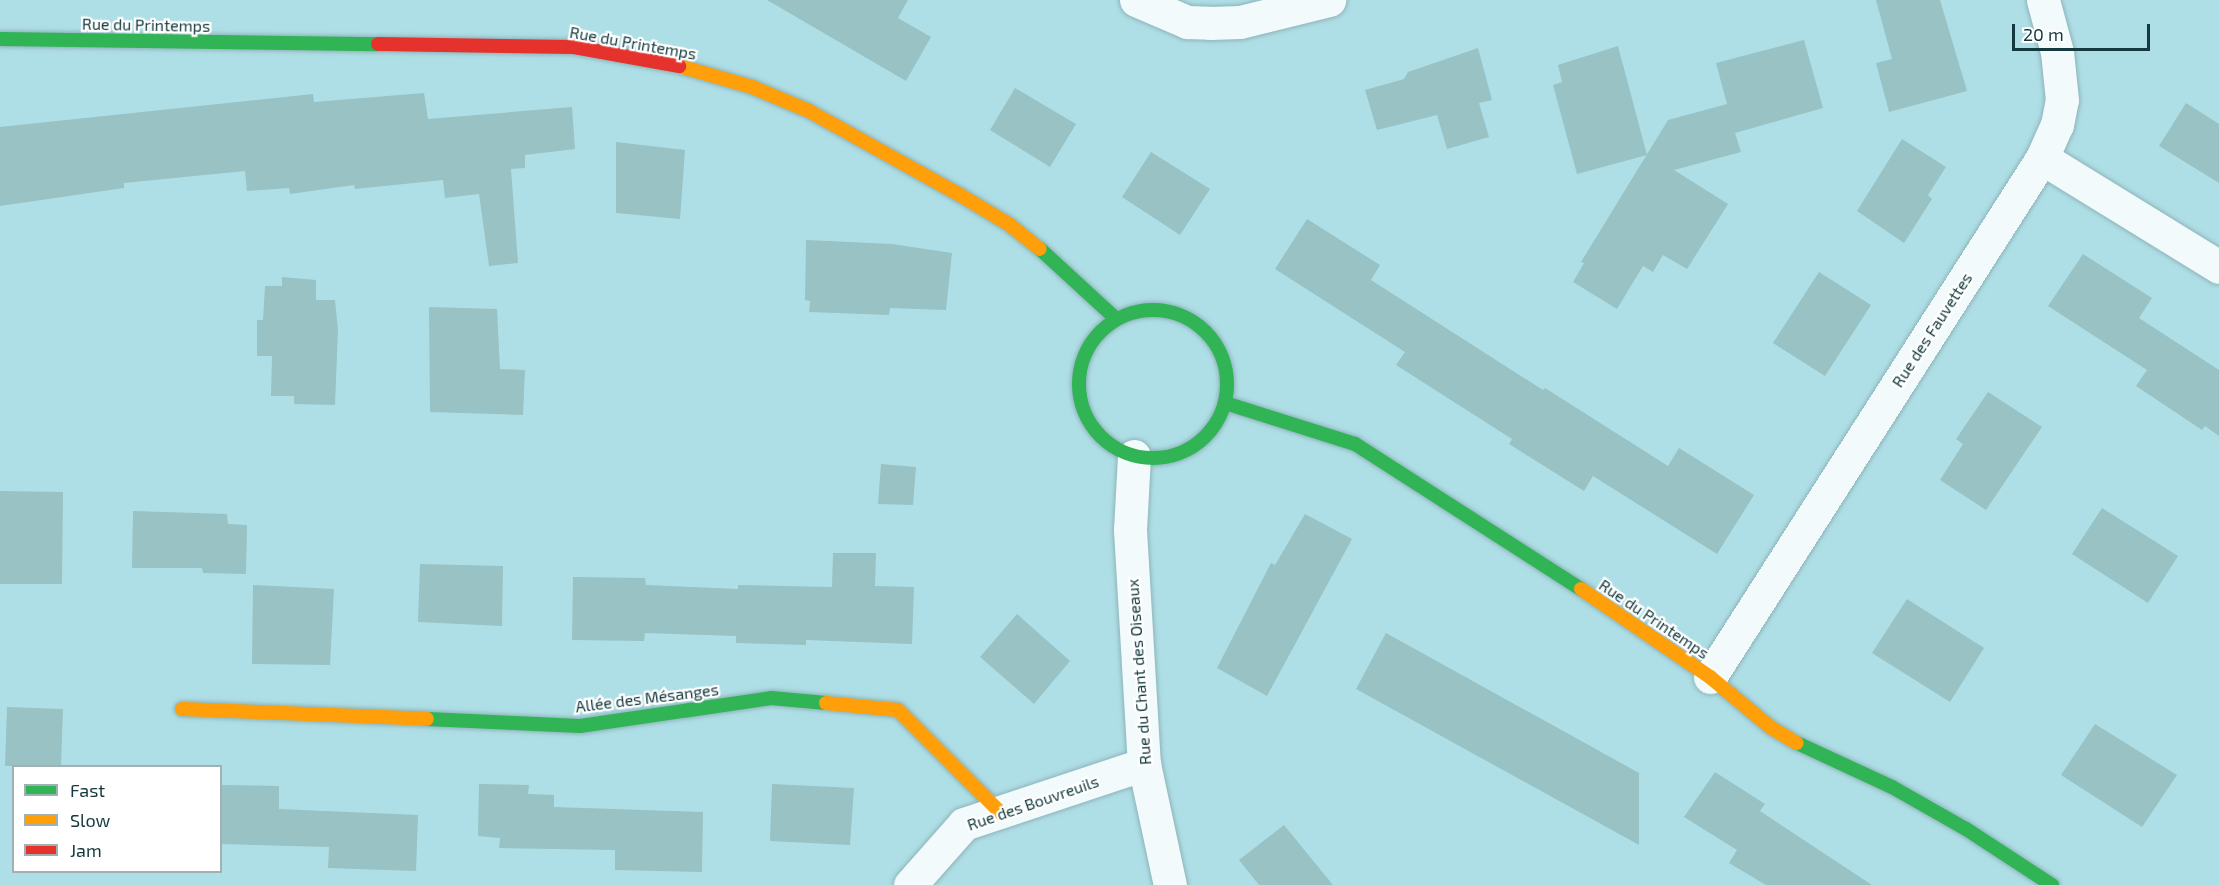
<!DOCTYPE html>
<meta charset="utf-8">
<style>
body{margin:0}
#map{position:relative;width:2219px;height:885px;overflow:hidden;background:#afdfe6;font-family:"Exo 2",sans-serif}
div>[style]{position:absolute}
.building>*{inset:0;background:#98c2c3}
.roads{filter:drop-shadow(0 0 2px #8db4ba) drop-shadow(0 0 2px #8db4ba)}
.street>*{height:33px;margin:-16.5px;padding:0 16.5px;transform-origin:16.5px;border-radius:16.5px;background:#f3fafb}
.fast>*{height:14px;margin:-7px;padding:0 7px;transform-origin:7px;border-radius:7px;background:#30b455}
.fast>.ring{margin:-7px;padding:0;box-sizing:content-box;background:none;border:14px solid #30b455;border-radius:50%}
.slow>*{height:14px;margin:-7px;padding:0 7px;transform-origin:7px;border-radius:7px;background:#ff9f0a}
.jam>*{height:14px;margin:-7px;padding:0 7px;transform-origin:7px;border-radius:7px;background:#e5322d}
span{translate:-50% -50%;white-space:nowrap;text-align:center;line-height:1.15;-webkit-text-stroke:4.5px #fff;paint-order:stroke}
.street-label{font-size:16px;color:#143a3f}
.legend{position:absolute;left:12px;top:765px;width:210px;height:108px;box-sizing:border-box;background:#fff;border:2px solid #a1b0b2;margin:0;padding:8px 10px;list-style:none;font-size:18px;color:#143a3f}
.legend li{display:flex;align-items:center;gap:12px;height:30px}
.legend b{width:30px;border:2px solid #a1b0b2}
.scale{position:absolute;left:2012px;top:24px;width:138px;height:27px;box-sizing:border-box;border:3px solid #143a3f;border-top:0;padding-left:8px;font-size:18px;line-height:21px;white-space:nowrap;color:#143a3f;-webkit-text-stroke:4px #fff;paint-order:stroke}
</style>
<div id="map">
<div class="building">
<i style="clip-path:polygon(767px 0,908px 0,898px 18px,931px 37px,906px 81px)"></i>
<i style="clip-path:polygon(1876px 0,1940px 0,1967px 91px,1889px 112px,1876px 63px,1892px 59px)"></i>
<i style="clip-path:polygon(1804px 40px,1823px 108px,1735px 133px,1741px 152px,1674px 170px,1728px 204px,1687px 269px,1663px 255px,1653px 272px,1643px 266px,1617px 309px,1573px 282px,1584px 263px,1581px 262px,1668px 120px,1727px 104px,1716px 63px)"></i>
<i style="clip-path:polygon(1618px 46px,1647px 155px,1577px 174px,1553px 85px,1562px 82px,1558px 65px)"></i>
<i style="clip-path:polygon(1478px 48px,1492px 100px,1479px 103px,1489px 137px,1447px 149px,1437px 115px,1377px 130px,1365px 90px,1404px 79px,1408px 72px)"></i>
<i style="clip-path:polygon(1015px 88px,1076px 124px,1050px 167px,990px 130px)"></i>
<i style="clip-path:polygon(424px 93px,428px 119px,572px 107px,575px 149px,525px 155px,525px 168px,511px 169px,518px 263px,489px 266px,479px 194px,445px 198px,443px 180px,355px 189px,354px 185px,290px 194px,289px 188px,247px 191px,245px 171px,124px 183px,124px 188px,0 206px,0 127px,313px 94px,314px 102px)"></i>
<i style="clip-path:polygon(2186px 103px,2219px 124px,2219px 183px,2159px 146px)"></i>
<i style="clip-path:polygon(1902px 139px,1946px 167px,1928px 195px,1932px 199px,1904px 243px,1857px 211px)"></i>
<i style="clip-path:polygon(616px 142px,685px 150px,680px 219px,616px 213px)"></i>
<i style="clip-path:polygon(1151px 152px,1210px 189px,1180px 235px,1122px 197px)"></i>
<i style="clip-path:polygon(1307px 219px,1380px 265px,1371px 280px,1543px 390px,1545px 388px,1668px 466px,1679px 448px,1754px 495px,1717px 554px,1593px 476px,1584px 491px,1509px 444px,1512px 439px,1396px 365px,1405px 352px,1275px 269px)"></i>
<i style="clip-path:polygon(806px 240px,892px 244px,952px 253px,946px 310px,890px 308px,889px 315px,809px 312px,810px 301px,805px 300px)"></i>
<i style="clip-path:polygon(2083px 254px,2152px 298px,2139px 318px,2219px 370px,2219px 436px,2205px 426px,2202px 430px,2136px 386px,2147px 370px,2048px 306px)"></i>
<i style="clip-path:polygon(1819px 272px,1871px 305px,1825px 376px,1773px 343px)"></i>
<i style="clip-path:polygon(282px 277px,316px 280px,316px 300px,335px 300px,338px 330px,335px 405px,294px 404px,294px 396px,271px 396px,272px 356px,257px 356px,257px 320px,263px 320px,265px 286px,282px 286px)"></i>
<i style="clip-path:polygon(429px 307px,497px 309px,500px 369px,525px 370px,523px 415px,430px 412px)"></i>
<i style="clip-path:polygon(1988px 392px,2042px 427px,1986px 510px,1940px 480px,1963px 444px,1956px 439px)"></i>
<i style="clip-path:polygon(881px 464px,916px 467px,913px 505px,878px 504px)"></i>
<i style="clip-path:polygon(0 491px,63px 492px,62px 584px,0 584px)"></i>
<i style="clip-path:polygon(2102px 508px,2178px 556px,2148px 603px,2072px 554px)"></i>
<i style="clip-path:polygon(133px 511px,227px 514px,228px 524px,247px 525px,246px 574px,203px 573px,202px 568px,132px 568px)"></i>
<i style="clip-path:polygon(1305px 514px,1352px 539px,1267px 696px,1217px 668px,1271px 563px,1275px 565px)"></i>
<i style="clip-path:polygon(833px 553px,876px 553px,875px 586px,914px 587px,912px 644px,806px 640px,806px 645px,736px 643px,736px 636px,645px 633px,644px 641px,572px 640px,573px 577px,645px 578px,646px 585px,738px 589px,738px 585px,832px 587px)"></i>
<i style="clip-path:polygon(420px 564px,503px 566px,502px 626px,418px 622px)"></i>
<i style="clip-path:polygon(253px 585px,334px 589px,330px 665px,252px 664px)"></i>
<i style="clip-path:polygon(1907px 599px,1984px 648px,1950px 702px,1872px 653px)"></i>
<i style="clip-path:polygon(1017px 614px,1070px 661px,1034px 704px,980px 657px)"></i>
<i style="clip-path:polygon(1386px 633px,1639px 773px,1639px 845px,1356px 689px)"></i>
<i style="clip-path:polygon(7px 707px,63px 709px,61px 766px,5px 766px)"></i>
<i style="clip-path:polygon(2095px 724px,2177px 775px,2142px 827px,2061px 775px)"></i>
<i style="clip-path:polygon(1715px 772px,1765px 804px,1760px 811px,1872px 885px,1766px 885px,1729px 863px,1737px 850px,1684px 817px)"></i>
<i style="clip-path:polygon(479px 784px,529px 785px,528px 794px,554px 795px,554px 807px,703px 812px,702px 872px,615px 870px,615px 850px,499px 848px,500px 838px,478px 836px)"></i>
<i style="clip-path:polygon(772px 784px,854px 788px,850px 845px,770px 841px)"></i>
<i style="clip-path:polygon(220px 785px,279px 786px,279px 809px,418px 815px,416px 871px,328px 868px,329px 847px,220px 844px)"></i>
<i style="clip-path:polygon(1284px 825px,1333px 885px,1259px 885px,1239px 860px)"></i>
</div>
<div class="roads">
<div class="street">
<i style="left:1136px;top:0;width:56px;rotate:23.3deg"></i>
<i style="left:1187px;top:22px;width:23px;rotate:2deg"></i>
<i style="left:1210px;top:23px;width:30px;rotate:-2deg"></i>
<i style="left:1240px;top:22px;width:92px;rotate:-13.9deg"></i>
<i style="left:2042px;top:158px;width:36px;rotate:-66deg"></i>
<i style="left:2057px;top:125px;width:25px;rotate:-79deg"></i>
<i style="left:2062px;top:100px;width:48px;rotate:-95.9deg"></i>
<i style="left:2057px;top:52px;width:54px;rotate:-105.1deg"></i>
<i style="left:1134px;top:456px;width:74px;rotate:93.1deg"></i>
<i style="left:1130px;top:530px;width:234px;rotate:86.6deg"></i>
<i style="left:1144px;top:764px;width:124px;rotate:77.9deg"></i>
<i style="left:1710px;top:677px;width:616px;rotate:-57.39deg"></i>
<i style="left:2042px;top:158px;width:208px;rotate:31.6deg"></i>
<i style="left:910px;top:885px;width:81px;rotate:-48.5deg"></i>
<i style="left:964px;top:824px;width:190px;rotate:-18.4deg"></i>
</div>
<div class="fast">
<i style="left:0;top:39px;width:378px;rotate:0.8deg"></i>
<i style="left:1040px;top:249px;width:103px;rotate:42.6deg"></i>
<i class="ring" style="left:1079px;top:310px;width:134px;height:134px"></i>
<i style="left:1225px;top:403px;width:136px;rotate:17.5deg"></i>
<i style="left:1355px;top:444px;width:269px;rotate:32.7deg"></i>
<i style="left:427px;top:719px;width:153px;rotate:2.6deg"></i>
<i style="left:580px;top:726px;width:193px;rotate:-8.3deg"></i>
<i style="left:771px;top:698px;width:55px;rotate:5.2deg"></i>
<i style="left:1797px;top:743px;width:105px;rotate:24.9deg"></i>
<i style="left:1892px;top:787px;width:85px;rotate:29.6deg"></i>
<i style="left:1966px;top:829px;width:103px;rotate:33.1deg"></i>
</div>
<div class="slow">
<i style="left:679px;top:66px;width:76px;rotate:16deg"></i>
<i style="left:752px;top:87px;width:62px;rotate:22.8deg"></i>
<i style="left:809px;top:111px;width:173px;rotate:29.1deg"></i>
<i style="left:960px;top:195px;width:58px;rotate:31deg"></i>
<i style="left:1010px;top:225px;width:38px;rotate:39deg"></i>
<i style="left:1581px;top:589px;width:156px;rotate:34.3deg"></i>
<i style="left:1710px;top:677px;width:78px;rotate:39.8deg"></i>
<i style="left:1770px;top:727px;width:31px;rotate:31deg"></i>
<i style="left:826px;top:703px;width:72px;rotate:5.6deg"></i>
<i style="left:898px;top:710px;width:146px;rotate:45deg"></i>
<i style="left:182px;top:709px;width:245px;rotate:2.3deg"></i>
</div>
<div class="jam">
<i style="left:378px;top:44px;width:196px;rotate:0.9deg"></i>
<i style="left:574px;top:47px;width:107px;rotate:10.3deg"></i>
</div>
</div>
<div class="street-label">
<span style="left:146px;top:25px;rotate:1deg">Rue du Printemps</span>
<span style="left:633px;top:43px;rotate:10deg">Rue du Printemps</span>
<span style="left:1932px;top:330px;rotate:-57deg">Rue des Fauvettes</span>
<span style="left:1654px;top:619px;rotate:34deg">Rue du Printemps</span>
<span style="left:1139px;top:672px;rotate:-94deg">Rue du Chant des Oiseaux</span>
<span style="left:647px;top:698px;rotate:-7deg">Allée des Mésanges</span>
<span style="left:1033px;top:803px;rotate:-19deg">Rue des Bouvreuils</span>
</div>
<ul class="legend">
<li><b style="height:8px;background:#30b455"></b>Fast</li>
<li><b style="height:8px;background:#ff9f0a"></b>Slow</li>
<li><b style="height:8px;background:#e5322d"></b>Jam</li>
</ul>
<div class="scale">20 m</div>
</div>
